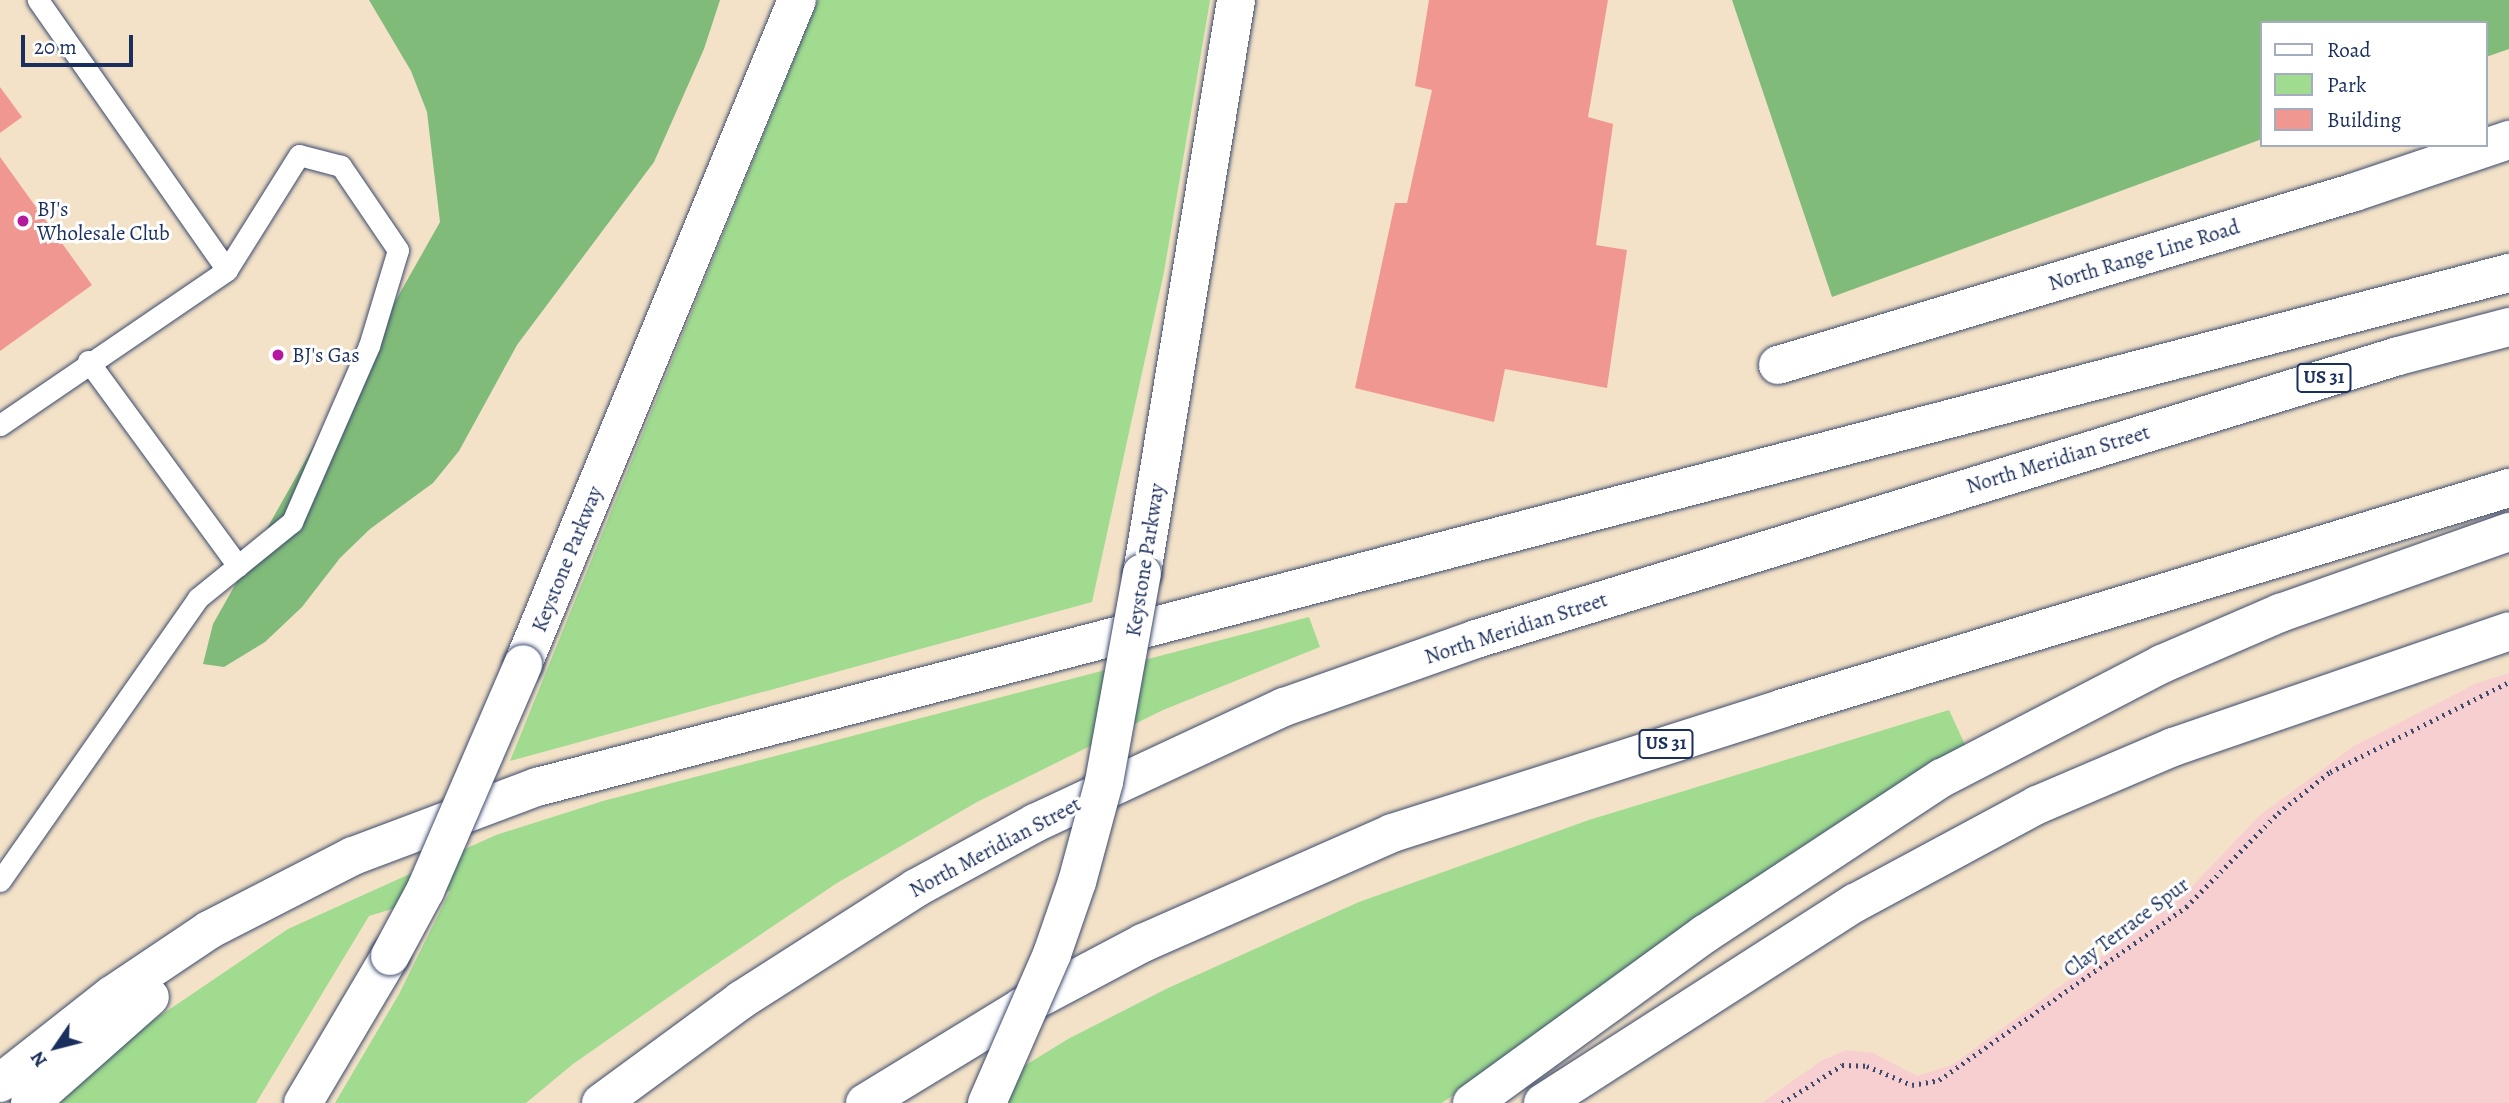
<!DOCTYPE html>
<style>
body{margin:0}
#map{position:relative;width:2509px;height:1103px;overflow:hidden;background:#f3e2c7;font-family:Alegreya,serif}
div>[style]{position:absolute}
.built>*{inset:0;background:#f7cfd0}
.green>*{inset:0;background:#a0db8f}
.forest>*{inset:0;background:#80bb7a}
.building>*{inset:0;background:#f19791}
.path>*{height:4.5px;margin-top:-2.25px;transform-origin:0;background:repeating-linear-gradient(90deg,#3b4a6e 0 2px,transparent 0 7px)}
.roads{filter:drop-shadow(0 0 2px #3b4a6e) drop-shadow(0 0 2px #3b4a6e)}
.service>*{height:21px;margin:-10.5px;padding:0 10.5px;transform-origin:10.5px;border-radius:10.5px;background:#fff}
.minor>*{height:38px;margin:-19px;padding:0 19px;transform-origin:19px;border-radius:19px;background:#fff}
.motorway>*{height:38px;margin:-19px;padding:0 19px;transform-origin:19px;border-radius:19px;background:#fff}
.bridges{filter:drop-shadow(0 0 2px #3b4a6e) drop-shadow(0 0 2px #3b4a6e)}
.motorway-bridge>*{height:38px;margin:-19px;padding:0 19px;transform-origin:19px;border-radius:19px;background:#fff}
.dots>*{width:19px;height:19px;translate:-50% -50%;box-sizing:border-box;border:4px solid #fff;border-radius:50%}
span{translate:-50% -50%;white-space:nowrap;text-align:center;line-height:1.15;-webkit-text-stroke:6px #fff;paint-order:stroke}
.shield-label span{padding:2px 5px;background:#fff;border:2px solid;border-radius:5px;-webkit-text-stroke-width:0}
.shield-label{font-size:19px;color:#1b2f5e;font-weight:700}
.poi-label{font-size:21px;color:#1b2f5e}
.left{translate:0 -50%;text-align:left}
.street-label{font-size:21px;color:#1b2f5e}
.legend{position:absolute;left:2260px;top:21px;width:228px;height:126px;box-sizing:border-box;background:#fff;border:2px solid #a4acbf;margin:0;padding:9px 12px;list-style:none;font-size:21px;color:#1b2f5e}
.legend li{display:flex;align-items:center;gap:14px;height:35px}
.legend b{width:35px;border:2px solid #a4acbf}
.north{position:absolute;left:21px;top:1012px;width:70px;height:70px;-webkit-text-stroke:5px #fff;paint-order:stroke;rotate:235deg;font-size:19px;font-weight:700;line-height:28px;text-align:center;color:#1b2f5e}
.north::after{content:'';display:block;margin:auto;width:24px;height:32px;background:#1b2f5e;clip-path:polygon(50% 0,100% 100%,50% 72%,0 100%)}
.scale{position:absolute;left:21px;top:35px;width:112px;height:32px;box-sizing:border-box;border:4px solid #1b2f5e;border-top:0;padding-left:9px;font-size:21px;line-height:24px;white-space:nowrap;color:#1b2f5e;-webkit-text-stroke:5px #fff;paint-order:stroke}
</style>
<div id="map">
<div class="built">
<i style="clip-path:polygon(2509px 673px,2509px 1103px,1762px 1103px,1821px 1061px,1846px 1050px,1873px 1053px,1917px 1076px,1952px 1065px,2180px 899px,2260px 815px,2354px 746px,2477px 683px)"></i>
</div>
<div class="green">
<i style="clip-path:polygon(818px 0,1210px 0,1164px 272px,1092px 602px,510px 761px)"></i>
<i style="clip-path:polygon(1309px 617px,1320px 647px,1163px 710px,977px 802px,837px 883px,696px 978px,573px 1064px,526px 1103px,335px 1103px,399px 994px,450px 891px,369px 916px,256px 1103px,57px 1103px,142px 1028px,288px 929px,496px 835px,603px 801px)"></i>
<i style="clip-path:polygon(1949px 710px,1967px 749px,1867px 804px,1780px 861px,1442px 1103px,964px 1103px,1068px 1039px,1166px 989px,1359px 902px,1589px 820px)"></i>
</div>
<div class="forest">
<i style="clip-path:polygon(369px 0,720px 0,704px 49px,654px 162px,517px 345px,459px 451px,433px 483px,370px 529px,340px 558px,302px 607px,265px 642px,224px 667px,203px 664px,213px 624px,440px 222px,427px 112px,411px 71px)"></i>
<i style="clip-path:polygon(1732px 0,2509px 0,2509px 49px,2486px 57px,2486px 23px,2262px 23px,2262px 139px,1832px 297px)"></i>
</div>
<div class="building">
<i style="clip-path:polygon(1429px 0,1608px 0,1588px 117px,1613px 124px,1596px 245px,1627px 250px,1607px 388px,1505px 369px,1494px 422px,1355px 388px,1395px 203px,1407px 203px,1432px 90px,1415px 86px)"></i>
<i style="clip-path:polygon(0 87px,22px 117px,0 133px)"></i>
<i style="clip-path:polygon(0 157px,92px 285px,0 351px)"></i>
</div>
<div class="path">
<i style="left:1782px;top:1103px;width:71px;rotate:-32.3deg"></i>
<i style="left:1842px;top:1065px;width:25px;rotate:2deg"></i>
<i style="left:1867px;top:1066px;width:49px;rotate:22.9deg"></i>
<i style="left:1912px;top:1085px;width:27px;rotate:-10deg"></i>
<i style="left:1939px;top:1080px;width:302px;rotate:-35deg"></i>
<i style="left:2186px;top:907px;width:132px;rotate:-45.6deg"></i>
<i style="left:2278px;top:813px;width:66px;rotate:-38.3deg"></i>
<i style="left:2330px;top:772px;width:200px;rotate:-26.7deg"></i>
</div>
<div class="roads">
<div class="service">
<i style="left:88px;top:361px;width:254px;rotate:53.8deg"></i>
<i style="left:0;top:425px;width:275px;rotate:-34.3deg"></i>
<i style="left:227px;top:270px;width:330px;rotate:-125deg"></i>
<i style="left:0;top:881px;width:345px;rotate:-55deg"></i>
<i style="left:198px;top:598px;width:121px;rotate:-39deg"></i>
<i style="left:292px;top:522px;width:192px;rotate:-66.4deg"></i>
<i style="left:369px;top:346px;width:100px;rotate:-73.2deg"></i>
<i style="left:398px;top:250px;width:102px;rotate:-124.2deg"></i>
<i style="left:341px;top:166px;width:43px;rotate:-165.3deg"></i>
<i style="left:299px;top:155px;width:136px;rotate:122.1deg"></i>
</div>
<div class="minor">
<i style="left:1778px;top:365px;width:602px;rotate:-16.69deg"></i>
<i style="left:2355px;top:192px;width:163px;rotate:-18.7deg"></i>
</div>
<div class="motorway">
<i style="left:1142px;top:573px;width:581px;rotate:-80.68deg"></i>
<i style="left:523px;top:664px;width:718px;rotate:-67.58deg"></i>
<i style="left:0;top:1083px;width:142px;rotate:-38.2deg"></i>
<i style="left:112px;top:995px;width:117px;rotate:-33.8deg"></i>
<i style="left:209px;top:930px;width:162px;rotate:-27.2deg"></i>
<i style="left:353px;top:856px;width:197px;rotate:-20.6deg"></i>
<i style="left:537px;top:787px;width:2038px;rotate:-14.61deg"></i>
<i style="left:30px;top:1103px;width:160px;rotate:-41.5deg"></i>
<i style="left:303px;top:1103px;width:171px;rotate:-59.4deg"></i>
<i style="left:601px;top:1103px;width:174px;rotate:-36.3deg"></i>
<i style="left:741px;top:1000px;width:208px;rotate:-32.6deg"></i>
<i style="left:916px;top:888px;width:136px;rotate:-28.6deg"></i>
<i style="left:1035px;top:823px;width:275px;rotate:-25deg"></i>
<i style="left:1284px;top:707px;width:204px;rotate:-19.5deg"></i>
<i style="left:1476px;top:639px;width:964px;rotate:-17.06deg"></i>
<i style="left:2398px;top:356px;width:115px;rotate:-14.6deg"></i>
<i style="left:865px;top:1103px;width:184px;rotate:-31.4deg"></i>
<i style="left:1022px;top:1007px;width:137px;rotate:-27.9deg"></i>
<i style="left:1143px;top:943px;width:272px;rotate:-23.8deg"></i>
<i style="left:1392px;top:833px;width:410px;rotate:-17.7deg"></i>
<i style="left:1783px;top:708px;width:759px;rotate:-16.86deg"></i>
<i style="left:1472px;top:1103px;width:288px;rotate:-36deg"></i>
<i style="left:1705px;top:934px;width:284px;rotate:-33.4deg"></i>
<i style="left:1942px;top:778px;width:248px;rotate:-27.4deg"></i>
<i style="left:2162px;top:664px;width:129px;rotate:-23.4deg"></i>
<i style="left:2280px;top:613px;width:243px;rotate:-19.5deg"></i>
<i style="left:1543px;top:1103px;width:371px;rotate:-32.7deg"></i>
<i style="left:1855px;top:903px;width:207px;rotate:-28.3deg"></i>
<i style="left:2037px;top:805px;width:148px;rotate:-23.1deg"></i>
<i style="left:2173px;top:747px;width:355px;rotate:-19deg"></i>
</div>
</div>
<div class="bridges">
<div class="motorway-bridge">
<i style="left:390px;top:956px;width:74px;rotate:-61.7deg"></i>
<i style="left:425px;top:891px;width:247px;rotate:-66.6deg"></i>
<i style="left:987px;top:1103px;width:163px;rotate:-66.4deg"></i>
<i style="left:1052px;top:954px;width:76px;rotate:-70.9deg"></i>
<i style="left:1077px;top:882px;width:104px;rotate:-74.9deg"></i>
<i style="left:1104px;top:782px;width:212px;rotate:-79.7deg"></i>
</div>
</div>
<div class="dots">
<i style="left:23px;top:221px;background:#b5179e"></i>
<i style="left:278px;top:355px;background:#b5179e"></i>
</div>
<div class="shield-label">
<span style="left:2324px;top:378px">US 31</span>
<span style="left:1666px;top:744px">US 31</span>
</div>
<div class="poi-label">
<span class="left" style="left:37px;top:221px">BJ's<br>Wholesale Club</span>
<span class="left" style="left:292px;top:355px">BJ's Gas</span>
</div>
<div class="street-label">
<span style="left:2144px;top:255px;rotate:-17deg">North Range Line Road</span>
<span style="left:2058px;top:459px;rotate:-17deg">North Meridian Street</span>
<span style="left:567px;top:559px;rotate:-68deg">Keystone Parkway</span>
<span style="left:1145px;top:560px;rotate:-81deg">Keystone Parkway</span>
<span style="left:1516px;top:628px;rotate:-18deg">North Meridian Street</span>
<span style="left:995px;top:847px;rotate:-28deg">North Meridian Street</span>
<span style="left:2126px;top:927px;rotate:-37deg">Clay Terrace Spur</span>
</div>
<ul class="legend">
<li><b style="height:9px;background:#fff"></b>Road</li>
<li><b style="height:19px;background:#a0db8f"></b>Park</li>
<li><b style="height:19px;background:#f19791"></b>Building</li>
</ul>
<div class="north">N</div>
<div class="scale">20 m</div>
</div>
